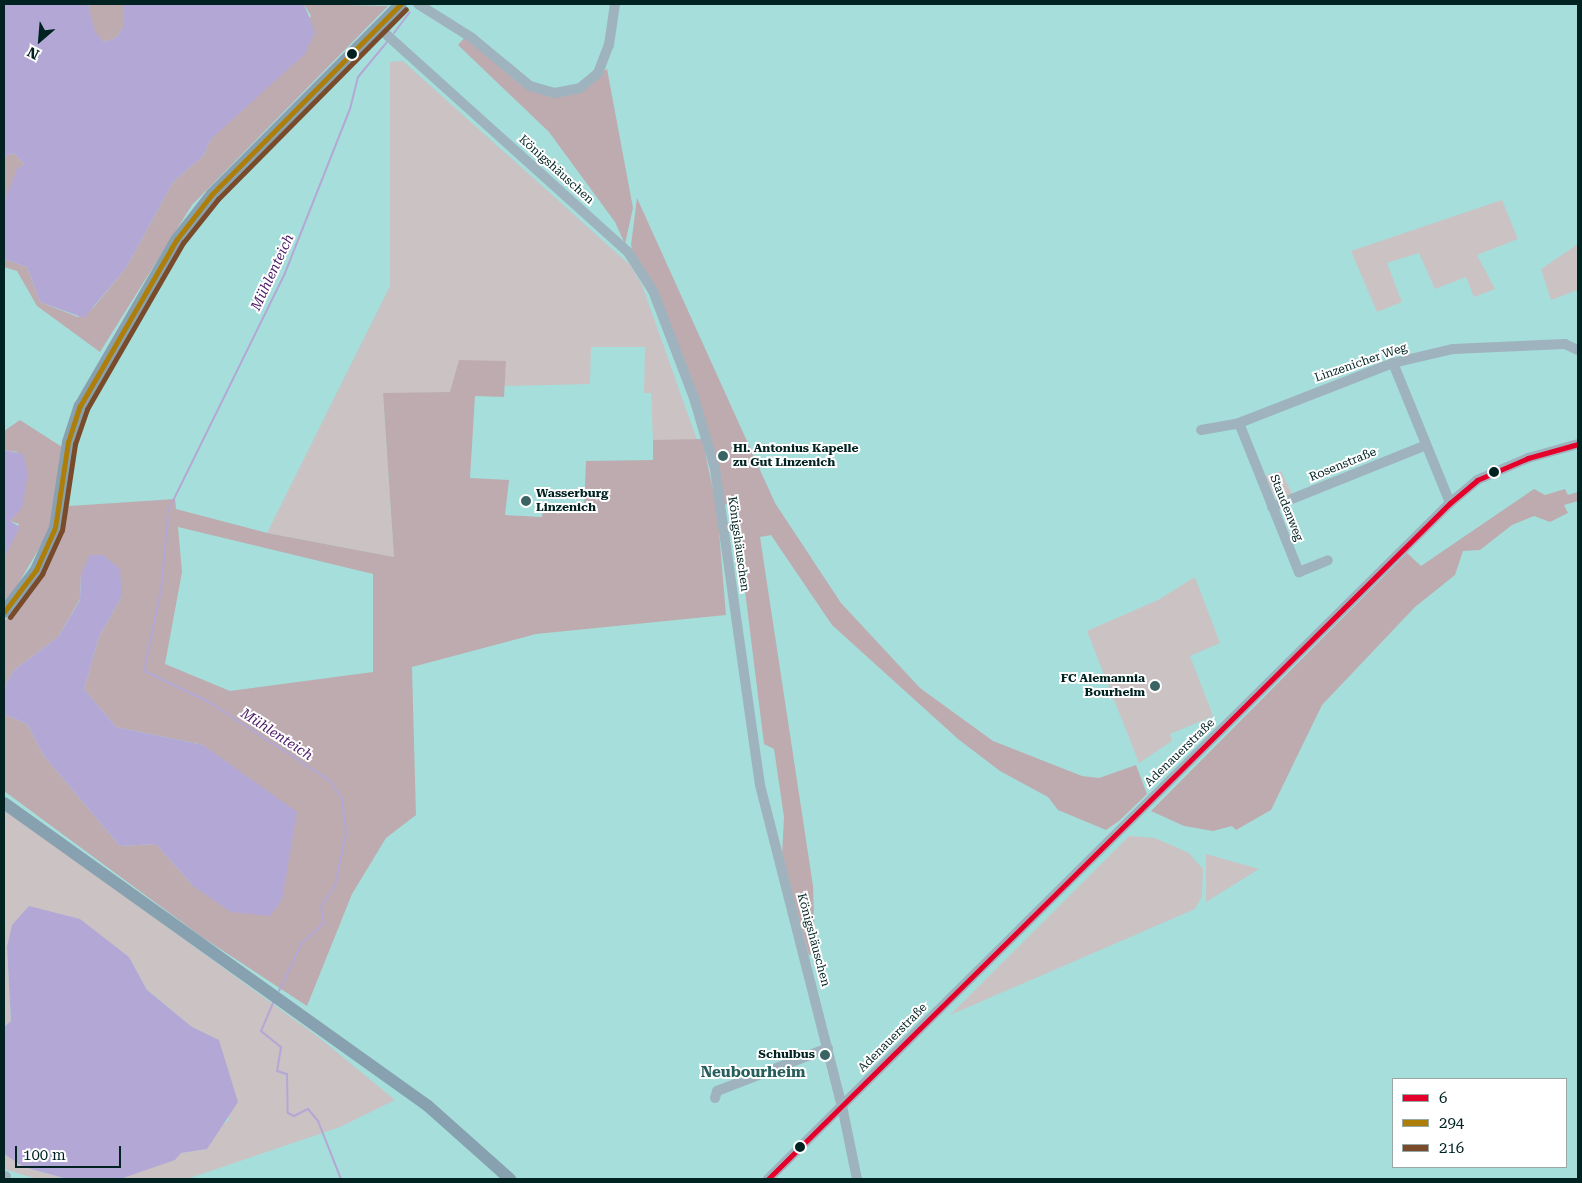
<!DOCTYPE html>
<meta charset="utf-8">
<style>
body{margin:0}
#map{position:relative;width:1582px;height:1183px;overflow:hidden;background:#a6dedb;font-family:"Roboto Serif",serif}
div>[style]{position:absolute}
.green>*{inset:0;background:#cbc2c4}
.forest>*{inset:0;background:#beabaf}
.water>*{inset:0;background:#b3a8d5}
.stream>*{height:2px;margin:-1px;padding:0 1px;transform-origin:1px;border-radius:1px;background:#b3a8d5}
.minor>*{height:10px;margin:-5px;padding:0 5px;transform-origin:5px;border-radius:5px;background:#9fb3be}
.major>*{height:12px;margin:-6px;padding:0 6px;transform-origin:6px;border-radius:6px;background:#88a1b0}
.bus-1>*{height:5px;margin:-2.5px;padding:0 2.5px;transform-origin:2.5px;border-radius:2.5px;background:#e4002b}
.bus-2>*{height:5px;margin:-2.5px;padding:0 2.5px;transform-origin:2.5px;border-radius:2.5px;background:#ad7f0a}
.bus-3>*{height:5px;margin:-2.5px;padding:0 2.5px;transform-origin:2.5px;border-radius:2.5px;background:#7a4b2a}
.dots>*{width:14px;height:14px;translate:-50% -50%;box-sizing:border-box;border:2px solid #fff;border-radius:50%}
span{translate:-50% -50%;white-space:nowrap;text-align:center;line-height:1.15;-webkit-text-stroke:4px #fff;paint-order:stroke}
.street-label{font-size:12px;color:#002322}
.poi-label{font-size:12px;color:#002322;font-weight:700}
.left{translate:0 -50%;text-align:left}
.right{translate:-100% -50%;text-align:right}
.water-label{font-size:14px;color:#4c1966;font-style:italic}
.quarter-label{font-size:15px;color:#255e5b;font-weight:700}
.frame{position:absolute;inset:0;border:5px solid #002322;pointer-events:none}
.legend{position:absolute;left:1392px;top:1078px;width:175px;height:90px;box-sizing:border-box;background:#fff;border:1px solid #99a7a7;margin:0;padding:6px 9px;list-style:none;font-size:15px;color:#002322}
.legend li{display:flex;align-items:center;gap:10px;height:25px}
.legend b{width:25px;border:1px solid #99a7a7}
.north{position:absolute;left:15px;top:15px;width:50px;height:50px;-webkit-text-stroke:4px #fff;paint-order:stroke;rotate:207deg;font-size:14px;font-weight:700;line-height:20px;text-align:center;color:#002322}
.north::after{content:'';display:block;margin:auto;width:18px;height:22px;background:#002322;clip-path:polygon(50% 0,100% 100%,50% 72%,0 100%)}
.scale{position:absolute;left:15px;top:1146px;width:106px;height:22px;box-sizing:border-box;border:2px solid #002322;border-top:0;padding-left:6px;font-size:15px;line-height:18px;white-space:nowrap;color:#002322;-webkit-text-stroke:4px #fff;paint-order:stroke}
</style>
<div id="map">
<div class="green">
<i style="clip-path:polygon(403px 61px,630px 265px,642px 285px,697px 440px,653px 440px,651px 393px,644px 393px,645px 347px,591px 347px,590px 384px,504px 386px,506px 362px,450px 392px,383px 394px,394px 557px,267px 533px,390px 286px,390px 62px)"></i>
<i style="clip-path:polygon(1502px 200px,1518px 239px,1477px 255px,1495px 289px,1474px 297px,1466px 277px,1435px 289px,1419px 253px,1387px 263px,1402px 302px,1377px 312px,1351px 251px)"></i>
<i style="clip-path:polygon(1578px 244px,1578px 290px,1551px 300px,1541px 269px)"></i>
<i style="clip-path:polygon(1281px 471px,1292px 494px,1277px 500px,1265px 476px)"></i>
<i style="clip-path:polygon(1195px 577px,1220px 643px,1190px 656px,1213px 716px,1170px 734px,1172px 741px,1139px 763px,1087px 631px,1158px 600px)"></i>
<i style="clip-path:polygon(4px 808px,321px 1039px,395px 1100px,340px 1127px,187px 1179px,120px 1179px,181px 1153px,207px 1149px,216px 1129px,229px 1120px,219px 1041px,192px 1027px,147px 990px,129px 957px,7px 947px,11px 1021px,4px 1027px)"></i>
<i style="clip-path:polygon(1129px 836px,1155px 838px,1189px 853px,1203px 869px,1202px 896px,1195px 909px,950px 1015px)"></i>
<i style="clip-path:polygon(1206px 854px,1259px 869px,1206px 902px)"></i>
<i style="clip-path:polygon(4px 1154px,34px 1170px,67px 1179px,97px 1179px,37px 1179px,4px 1169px)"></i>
</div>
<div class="forest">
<i style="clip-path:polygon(88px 4px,123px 4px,123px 28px,116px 38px,104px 42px,94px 32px)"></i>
<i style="clip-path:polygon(304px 4px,388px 6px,192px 205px,100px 352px,37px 306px,17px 271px,4px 267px,4px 259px,27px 267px,40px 302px,78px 317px,93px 308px,126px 268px,173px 182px,203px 156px,211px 139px,311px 16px)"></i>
<i style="clip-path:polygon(465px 37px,521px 85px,562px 96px,607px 69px,633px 208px,625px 244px,615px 222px,549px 132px,458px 45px)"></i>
<i style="clip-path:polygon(14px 153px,24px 164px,4px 202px,4px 157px)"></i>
<i style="clip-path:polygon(637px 198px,775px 503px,841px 603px,920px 688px,993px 741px,1082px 776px,1099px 778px,1136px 765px,1147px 794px,1119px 821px,1106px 830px,1058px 810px,1048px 797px,1000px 771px,958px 739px,832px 625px,771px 535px,760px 537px,813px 886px,815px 949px,809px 956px,782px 855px,784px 817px,774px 749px,764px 744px,734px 502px,724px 505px,713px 451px,634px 255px,631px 245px)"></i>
<i style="clip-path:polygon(evenodd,459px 360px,506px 361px,504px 397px,475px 396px,470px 478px,509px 480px,505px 515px,542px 517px,543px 508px,584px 510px,586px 461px,653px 460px,653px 440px,702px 439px,717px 507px,726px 615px,536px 634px,412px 667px,416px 815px,386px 838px,352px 894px,307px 1006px,202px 937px,4px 791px,4px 714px,27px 724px,44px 756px,120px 846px,156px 844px,193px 886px,203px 745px,116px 727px,84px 689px,99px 637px,122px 596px,81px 574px,80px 599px,58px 637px,13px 671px,4px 689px,4px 622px,46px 565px,69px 506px,175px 499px,176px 509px,267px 533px,394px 557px,383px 393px,450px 392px,459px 360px,178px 527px,373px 574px,373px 672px,230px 691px,165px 664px,182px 572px,178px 527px)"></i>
<i style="clip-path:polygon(20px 420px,62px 447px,50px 530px,4px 608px,4px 558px,19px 524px,10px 521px,16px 514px,17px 452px,4px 450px,4px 431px)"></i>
<i style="clip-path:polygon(1534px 489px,1545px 495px,1565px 489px,1568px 495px,1578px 492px,1578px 501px,1564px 505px,1568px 513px,1550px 522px,1534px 516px,1512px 525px,1480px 550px,1463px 551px,1455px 575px,1415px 607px,1322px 705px,1271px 810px,1236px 830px,1232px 826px,1213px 831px,1184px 826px,1151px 811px,1407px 553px,1421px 566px)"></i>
</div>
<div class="water">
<i style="clip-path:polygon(4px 4px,88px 4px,95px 32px,104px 42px,116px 38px,123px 28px,123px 4px,304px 4px,315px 32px,305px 54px,211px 139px,203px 156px,173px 182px,126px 268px,84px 318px,40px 302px,27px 267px,4px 259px,4px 202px,17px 169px,24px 164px,14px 153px,4px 157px)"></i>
<i style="clip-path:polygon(4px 450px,23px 454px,28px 473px,22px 508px,10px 521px,20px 527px,4px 558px)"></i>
<i style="clip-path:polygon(90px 555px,103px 555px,120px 569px,122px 596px,99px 637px,84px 689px,116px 727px,203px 745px,297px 812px,282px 900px,270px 916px,231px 912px,193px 886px,156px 844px,120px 846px,44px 756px,27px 724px,4px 714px,4px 689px,13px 671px,58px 637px,80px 600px,81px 574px)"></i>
<i style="clip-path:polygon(29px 906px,80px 919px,129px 957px,147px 990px,192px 1027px,219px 1040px,238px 1102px,207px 1149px,181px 1153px,175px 1160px,120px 1179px,67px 1179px,24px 1167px,4px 1154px,4px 1027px,11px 1021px,7px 947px,12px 925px)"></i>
</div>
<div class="stream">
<i style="left:394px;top:33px;width:26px;rotate:-53deg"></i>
<i style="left:168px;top:511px;width:265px;rotate:-63.8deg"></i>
<i style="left:285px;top:273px;width:176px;rotate:-68.4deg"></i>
<i style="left:350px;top:109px;width:33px;rotate:-76deg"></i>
<i style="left:358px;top:77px;width:45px;rotate:-50.4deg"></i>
<i style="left:168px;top:516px;width:74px;rotate:95.4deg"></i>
<i style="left:161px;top:590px;width:83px;rotate:101.9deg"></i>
<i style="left:144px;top:671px;width:72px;rotate:25.5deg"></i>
<i style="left:209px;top:702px;width:145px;rotate:33.1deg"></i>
<i style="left:330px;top:781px;width:22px;rotate:56deg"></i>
<i style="left:342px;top:799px;width:34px;rotate:83deg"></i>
<i style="left:346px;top:833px;width:54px;rotate:101.7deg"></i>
<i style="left:335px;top:886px;width:25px;rotate:124deg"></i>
<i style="left:321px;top:907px;width:16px;rotate:79deg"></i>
<i style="left:324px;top:923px;width:30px;rotate:138deg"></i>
<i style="left:302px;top:943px;width:53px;rotate:115.6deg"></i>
<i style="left:273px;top:1003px;width:30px;rotate:113deg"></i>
<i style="left:261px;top:1031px;width:26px;rotate:39deg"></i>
<i style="left:281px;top:1047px;width:24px;rotate:99deg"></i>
<i style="left:277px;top:1071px;width:10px;rotate:17deg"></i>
<i style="left:287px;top:1074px;width:39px;rotate:89deg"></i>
<i style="left:288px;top:1113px;width:7px;rotate:27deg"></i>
<i style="left:294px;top:1116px;width:16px;rotate:-27deg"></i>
<i style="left:308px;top:1109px;width:16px;rotate:50deg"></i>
<i style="left:318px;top:1121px;width:62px;rotate:68.4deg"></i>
</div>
<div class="minor">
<i style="left:418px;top:4px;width:64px;rotate:32.2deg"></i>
<i style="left:472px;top:38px;width:75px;rotate:39.6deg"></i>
<i style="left:530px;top:86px;width:26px;rotate:16deg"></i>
<i style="left:555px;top:93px;width:25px;rotate:-11deg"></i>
<i style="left:580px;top:88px;width:23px;rotate:-40deg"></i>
<i style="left:598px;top:73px;width:30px;rotate:-69deg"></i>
<i style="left:609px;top:45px;width:41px;rotate:-81.7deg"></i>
<i style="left:378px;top:27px;width:336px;rotate:42deg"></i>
<i style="left:628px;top:252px;width:46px;rotate:57.3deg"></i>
<i style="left:653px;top:291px;width:115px;rotate:69deg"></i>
<i style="left:694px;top:398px;width:74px;rotate:73.5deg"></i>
<i style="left:715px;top:469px;width:319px;rotate:81.9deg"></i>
<i style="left:760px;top:785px;width:331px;rotate:75.7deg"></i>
<i style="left:842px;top:1106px;width:75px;rotate:78.4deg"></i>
<i style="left:1393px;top:363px;width:151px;rotate:67.8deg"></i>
<i style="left:1239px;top:423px;width:161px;rotate:68.1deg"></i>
<i style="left:1299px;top:572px;width:31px;rotate:-22deg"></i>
<i style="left:1201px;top:430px;width:39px;rotate:-10deg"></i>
<i style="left:1239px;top:423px;width:165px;rotate:-21.3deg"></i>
<i style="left:1393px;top:363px;width:62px;rotate:-13.1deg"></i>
<i style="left:1453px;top:349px;width:112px;rotate:-2.6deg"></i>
<i style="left:1565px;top:344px;width:14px;rotate:25deg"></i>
<i style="left:1272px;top:507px;width:164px;rotate:-21.9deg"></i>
<i style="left:715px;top:1098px;width:7px;rotate:-74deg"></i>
<i style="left:717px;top:1091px;width:119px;rotate:-21.2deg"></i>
<i style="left:5px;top:1179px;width:3px;rotate:-72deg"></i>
<i style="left:768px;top:1179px;width:960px;rotate:-44.75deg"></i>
<i style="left:1450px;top:503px;width:35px;rotate:-40deg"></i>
<i style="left:1477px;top:480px;width:56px;rotate:-23.3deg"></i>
<i style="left:1528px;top:458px;width:52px;rotate:-15.6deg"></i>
</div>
<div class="major">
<i style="left:4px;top:612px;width:53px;rotate:-52.7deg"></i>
<i style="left:36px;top:570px;width:46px;rotate:-65.7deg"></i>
<i style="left:55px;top:528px;width:87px;rotate:-81.4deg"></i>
<i style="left:68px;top:442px;width:38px;rotate:-72deg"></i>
<i style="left:80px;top:406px;width:193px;rotate:-59.9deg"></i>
<i style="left:177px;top:239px;width:57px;rotate:-52.1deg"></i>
<i style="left:212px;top:194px;width:268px;rotate:-45.2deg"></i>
<i style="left:4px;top:803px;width:521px;rotate:35.55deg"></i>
<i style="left:428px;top:1106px;width:110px;rotate:41.7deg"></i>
</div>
<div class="bus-1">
<i style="left:768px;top:1179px;width:960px;rotate:-44.75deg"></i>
<i style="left:1450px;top:503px;width:35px;rotate:-40deg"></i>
<i style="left:1477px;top:480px;width:56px;rotate:-23.3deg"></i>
<i style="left:1528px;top:458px;width:52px;rotate:-15.6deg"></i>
</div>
<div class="bus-2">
<i style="left:4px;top:612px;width:53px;rotate:-52.7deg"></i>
<i style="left:36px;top:570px;width:46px;rotate:-65.7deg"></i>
<i style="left:55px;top:528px;width:87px;rotate:-81.4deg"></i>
<i style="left:68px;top:442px;width:38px;rotate:-72deg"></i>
<i style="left:80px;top:406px;width:193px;rotate:-59.9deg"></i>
<i style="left:177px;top:239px;width:57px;rotate:-52.1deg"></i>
<i style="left:212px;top:194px;width:268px;rotate:-45.2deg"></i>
</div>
<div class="bus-3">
<i style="left:10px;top:617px;width:54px;rotate:-53.3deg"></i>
<i style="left:42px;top:574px;width:48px;rotate:-65.6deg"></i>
<i style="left:62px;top:530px;width:87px;rotate:-81.4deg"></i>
<i style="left:75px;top:444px;width:37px;rotate:-71deg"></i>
<i style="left:87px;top:409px;width:192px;rotate:-60deg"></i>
<i style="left:183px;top:243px;width:56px;rotate:-51.5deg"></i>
<i style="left:218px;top:199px;width:267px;rotate:-45.3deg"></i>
</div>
<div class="dots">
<i style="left:352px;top:54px;background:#002322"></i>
<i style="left:723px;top:456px;background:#3a6463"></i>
<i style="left:1494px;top:472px;background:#002322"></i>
<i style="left:526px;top:501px;background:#3a6463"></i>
<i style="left:1155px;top:686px;background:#3a6463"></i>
<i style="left:825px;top:1055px;background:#3a6463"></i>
<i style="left:800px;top:1147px;background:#002322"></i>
</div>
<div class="street-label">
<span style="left:556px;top:170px;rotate:42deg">Königshäuschen</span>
<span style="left:1361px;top:363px;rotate:-19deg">Linzenicher Weg</span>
<span style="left:1343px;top:465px;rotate:-22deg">Rosenstraße</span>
<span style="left:1286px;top:508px;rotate:68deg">Staudenweg</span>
<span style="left:738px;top:544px;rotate:82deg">Königshäuschen</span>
<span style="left:1180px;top:753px;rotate:-44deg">Adenauerstraße</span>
<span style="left:813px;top:940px;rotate:75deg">Königshäuschen</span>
<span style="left:893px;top:1038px;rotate:-45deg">Adenauerstraße</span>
</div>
<div class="poi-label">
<span class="left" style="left:733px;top:456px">Hl. Antonius Kapelle<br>zu Gut Linzenich</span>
<span class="left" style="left:536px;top:501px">Wasserburg<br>Linzenich</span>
<span class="right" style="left:1145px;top:686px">FC Alemannia<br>Bourheim</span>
<span class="right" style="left:815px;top:1055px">Schulbus</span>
</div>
<div class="water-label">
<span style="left:272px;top:272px;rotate:-65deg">Mühlenteich</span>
<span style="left:277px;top:734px;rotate:33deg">Mühlenteich</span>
</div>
<div class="quarter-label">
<span style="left:753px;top:1073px">Neubourheim</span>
</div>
<div class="frame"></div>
<ul class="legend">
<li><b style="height:6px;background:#e4002b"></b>6</li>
<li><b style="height:6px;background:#ad7f0a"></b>294</li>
<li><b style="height:6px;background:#7a4b2a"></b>216</li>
</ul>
<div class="north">N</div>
<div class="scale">100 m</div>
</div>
